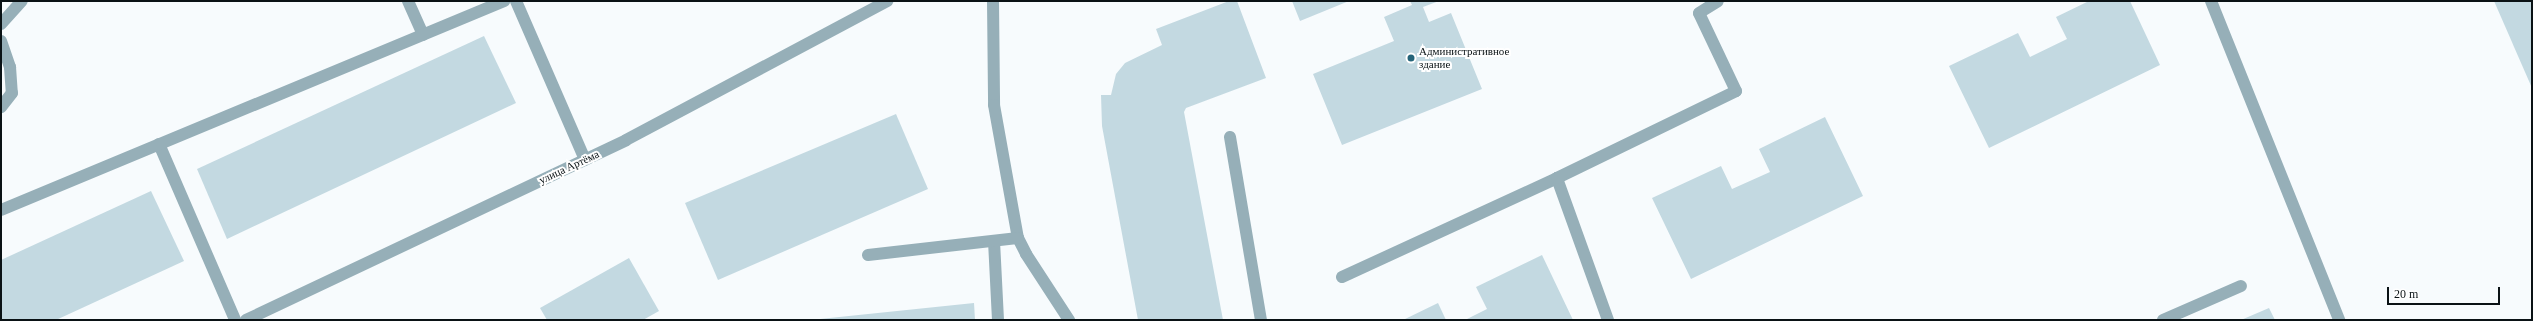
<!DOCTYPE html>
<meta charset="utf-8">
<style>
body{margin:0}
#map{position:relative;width:2533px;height:321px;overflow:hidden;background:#f7fbfd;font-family:"Times New Roman",serif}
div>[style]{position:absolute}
.building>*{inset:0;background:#c3d9e1}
.minor>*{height:12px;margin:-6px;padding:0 6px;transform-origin:6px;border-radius:6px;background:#96afb8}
.dots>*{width:11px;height:11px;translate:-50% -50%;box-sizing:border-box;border:2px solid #fff;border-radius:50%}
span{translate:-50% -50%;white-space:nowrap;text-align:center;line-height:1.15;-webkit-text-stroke:4px #fff;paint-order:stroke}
.poi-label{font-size:11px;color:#0a1215}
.left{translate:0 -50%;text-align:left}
.street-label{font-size:11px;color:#0a1215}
.frame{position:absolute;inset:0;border:2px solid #0a1215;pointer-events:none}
.scale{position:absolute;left:2387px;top:287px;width:113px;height:18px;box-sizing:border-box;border:2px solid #0a1215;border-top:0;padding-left:5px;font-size:12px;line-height:14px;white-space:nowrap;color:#0a1215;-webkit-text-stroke:3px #fff;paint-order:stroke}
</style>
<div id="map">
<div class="building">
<i style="clip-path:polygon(1229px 1px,1237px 1px,1266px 78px,1186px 108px,1184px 112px,1223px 320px,1138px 320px,1102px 126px,1101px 95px,1111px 95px,1116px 74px,1125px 63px,1162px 45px,1156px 29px)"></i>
<i style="clip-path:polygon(1292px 1px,1349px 1px,1300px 21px)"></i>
<i style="clip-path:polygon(1410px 1px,1439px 1px,1423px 7px,1429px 22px,1451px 13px,1482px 89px,1342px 145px,1313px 74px,1394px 41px,1384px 17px,1412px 5px)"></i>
<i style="clip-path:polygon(2089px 1px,2130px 1px,2160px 65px,1989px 148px,1949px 66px,2018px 33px,2030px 57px,2067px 39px,2056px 17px)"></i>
<i style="clip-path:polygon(2494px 1px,2532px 1px,2532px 88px)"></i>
<i style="clip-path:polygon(484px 36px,516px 103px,227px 239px,197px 169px)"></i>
<i style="clip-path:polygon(896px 114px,928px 189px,718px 280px,685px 203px)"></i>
<i style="clip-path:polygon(1825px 117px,1863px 196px,1691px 279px,1652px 198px,1721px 166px,1732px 189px,1770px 172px,1759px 149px)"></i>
<i style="clip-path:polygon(151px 191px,184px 261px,56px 320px,1px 320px,1px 260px)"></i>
<i style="clip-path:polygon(1542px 255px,1573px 320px,1465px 320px,1487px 309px,1476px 287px)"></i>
<i style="clip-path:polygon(629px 258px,659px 311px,643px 320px,547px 320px,540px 308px)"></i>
<i style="clip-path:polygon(974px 303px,975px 320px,820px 320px,820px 319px)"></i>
<i style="clip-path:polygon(1438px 303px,1446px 320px,1403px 320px)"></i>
<i style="clip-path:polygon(2269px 308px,2275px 320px,2241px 320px)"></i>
</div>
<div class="minor">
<i style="left:408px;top:1px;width:37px;rotate:66deg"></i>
<i style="left:516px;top:1px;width:173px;rotate:66.5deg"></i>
<i style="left:993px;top:1px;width:104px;rotate:89.4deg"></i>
<i style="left:994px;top:105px;width:135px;rotate:79.8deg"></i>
<i style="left:1018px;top:238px;width:18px;rotate:63deg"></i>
<i style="left:1026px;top:254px;width:79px;rotate:56.9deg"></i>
<i style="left:2211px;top:1px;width:344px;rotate:68.1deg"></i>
<i style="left:1px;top:24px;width:31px;rotate:-48deg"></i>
<i style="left:1px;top:41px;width:28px;rotate:71deg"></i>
<i style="left:10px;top:67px;width:26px;rotate:86deg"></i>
<i style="left:12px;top:93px;width:18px;rotate:128deg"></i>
<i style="left:1230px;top:137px;width:186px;rotate:80.4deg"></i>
<i style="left:159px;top:144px;width:192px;rotate:66.6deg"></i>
<i style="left:1px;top:210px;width:545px;rotate:-22.56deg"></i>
<i style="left:994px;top:241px;width:79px;rotate:87.1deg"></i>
<i style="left:868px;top:255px;width:151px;rotate:-6.5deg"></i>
<i style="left:1342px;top:277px;width:237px;rotate:-24.7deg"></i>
<i style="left:246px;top:320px;width:420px;rotate:-25.3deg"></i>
<i style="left:626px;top:140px;width:296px;rotate:-28deg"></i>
<i style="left:1608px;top:320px;width:151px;rotate:-109.8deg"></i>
<i style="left:1557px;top:178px;width:199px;rotate:-25.9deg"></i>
<i style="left:1736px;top:91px;width:86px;rotate:-115.4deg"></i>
<i style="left:1699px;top:13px;width:22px;rotate:-32deg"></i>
<i style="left:2163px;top:320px;width:85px;rotate:-23.6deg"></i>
</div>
<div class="dots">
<i style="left:1411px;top:58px;background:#256479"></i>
</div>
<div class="poi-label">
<span class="left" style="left:1419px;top:58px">Административное<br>здание</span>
</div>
<div class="street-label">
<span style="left:569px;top:167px;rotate:-25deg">улица Артёма</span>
</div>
<div class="frame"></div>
<div class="scale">20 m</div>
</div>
